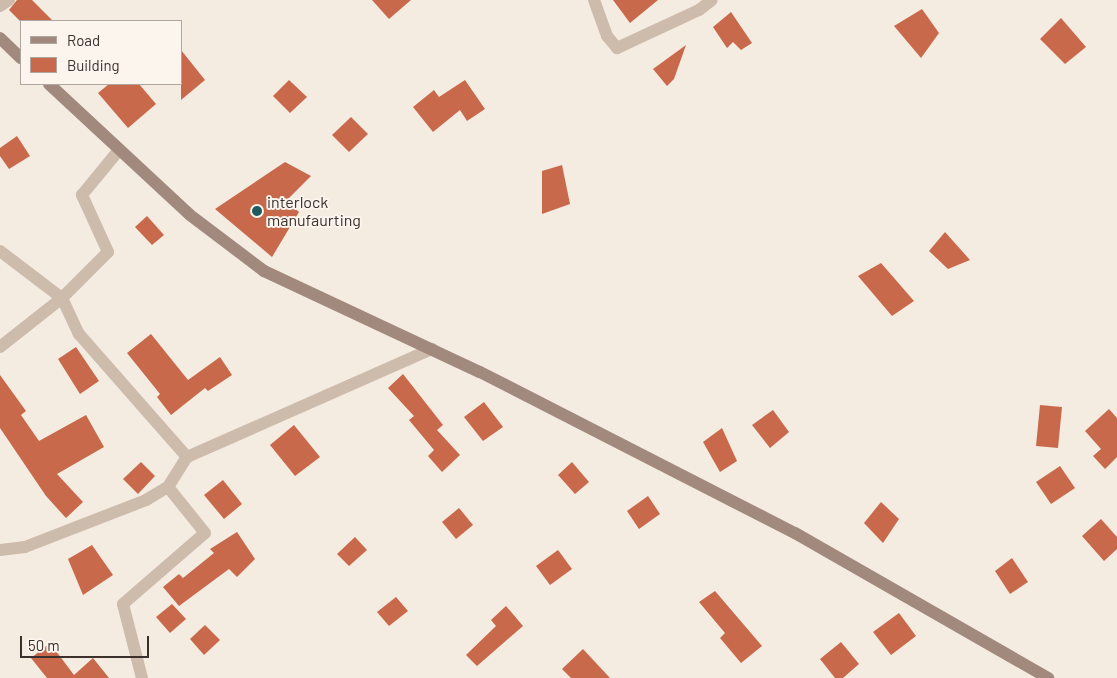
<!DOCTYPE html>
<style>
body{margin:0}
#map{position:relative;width:1117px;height:678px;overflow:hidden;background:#f4ebe1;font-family:Barlow,sans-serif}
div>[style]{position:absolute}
.building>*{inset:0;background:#c8694b}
.street>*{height:12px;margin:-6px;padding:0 6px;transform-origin:6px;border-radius:6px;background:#cdbbac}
.secondary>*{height:12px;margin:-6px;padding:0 6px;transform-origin:6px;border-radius:6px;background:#a18a7d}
.dots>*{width:14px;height:14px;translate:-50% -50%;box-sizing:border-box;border:2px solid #fbf5ee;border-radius:50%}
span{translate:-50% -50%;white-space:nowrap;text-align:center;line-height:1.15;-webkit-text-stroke:4px #fbf5ee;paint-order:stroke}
.poi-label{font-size:16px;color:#3b302b}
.left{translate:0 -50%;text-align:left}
.legend{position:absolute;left:20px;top:20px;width:162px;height:65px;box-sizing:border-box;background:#fbf5ee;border:1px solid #aea6a0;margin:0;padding:6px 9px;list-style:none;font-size:15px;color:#3b302b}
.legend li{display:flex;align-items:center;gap:10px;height:25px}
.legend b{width:25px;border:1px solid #aea6a0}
.scale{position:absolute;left:20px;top:636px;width:129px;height:22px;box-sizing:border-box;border:2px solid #3b302b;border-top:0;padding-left:6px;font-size:15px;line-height:18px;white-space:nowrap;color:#3b302b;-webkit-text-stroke:4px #fbf5ee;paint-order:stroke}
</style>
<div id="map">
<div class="building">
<i style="clip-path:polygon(17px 0,32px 0,53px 21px,20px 21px,9px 10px)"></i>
<i style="clip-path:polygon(372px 0,411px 0,389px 19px)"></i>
<i style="clip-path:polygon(613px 0,658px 0,630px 23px)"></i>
<i style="clip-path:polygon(922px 9px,939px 33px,921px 58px,894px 26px)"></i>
<i style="clip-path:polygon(731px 12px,752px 43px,741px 50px,733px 42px,727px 48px,713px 27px)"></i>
<i style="clip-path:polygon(1061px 18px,1086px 47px,1065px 64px,1040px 39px)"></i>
<i style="clip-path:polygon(686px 45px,674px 79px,667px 86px,653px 69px)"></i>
<i style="clip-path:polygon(181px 50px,205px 80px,181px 100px)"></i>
<i style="clip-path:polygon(289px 80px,307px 97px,290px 113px,273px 96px)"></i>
<i style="clip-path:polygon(465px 80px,485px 109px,467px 121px,460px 110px,433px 132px,413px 107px,434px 90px,439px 97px)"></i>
<i style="clip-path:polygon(109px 84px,139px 84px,156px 104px,128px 128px,98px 93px)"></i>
<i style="clip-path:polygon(351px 117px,368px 134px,349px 152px,332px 135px)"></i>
<i style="clip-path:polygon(17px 136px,30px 156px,9px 169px,0 156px,0 148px)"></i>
<i style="clip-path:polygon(285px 162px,311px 176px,286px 201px,299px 212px,272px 257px,215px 209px)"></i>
<i style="clip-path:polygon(562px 165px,570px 204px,542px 214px,542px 171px)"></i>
<i style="clip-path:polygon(147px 216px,164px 235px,152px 245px,135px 227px)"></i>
<i style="clip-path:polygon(945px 232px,970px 260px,948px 269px,929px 251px)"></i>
<i style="clip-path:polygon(881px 263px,914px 301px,892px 316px,858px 276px)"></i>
<i style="clip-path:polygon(151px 334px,188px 380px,220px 357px,232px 375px,208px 391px,205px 388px,171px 415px,157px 397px,160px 394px,127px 353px)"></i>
<i style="clip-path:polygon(76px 347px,99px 381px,80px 394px,58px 359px)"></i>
<i style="clip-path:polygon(403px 374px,443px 425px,437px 430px,460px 455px,442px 472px,428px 456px,434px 450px,409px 420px,414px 416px,388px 388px)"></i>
<i style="clip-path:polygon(0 375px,26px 411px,21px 415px,39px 441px,86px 415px,104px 447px,57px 474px,83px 502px,66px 518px,46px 496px,0 428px)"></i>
<i style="clip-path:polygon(484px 402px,503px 427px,483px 441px,464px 417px)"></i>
<i style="clip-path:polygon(1040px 405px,1062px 407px,1058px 448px,1036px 446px)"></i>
<i style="clip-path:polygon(1109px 409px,1117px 418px,1117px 457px,1105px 469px,1093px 456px,1101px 449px,1085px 431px)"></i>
<i style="clip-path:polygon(773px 410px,789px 432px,770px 448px,752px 425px)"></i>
<i style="clip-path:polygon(294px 425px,320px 457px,295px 476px,270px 445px)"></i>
<i style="clip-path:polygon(722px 428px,737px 461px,720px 472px,703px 442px)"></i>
<i style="clip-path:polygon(141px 462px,155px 476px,138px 494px,123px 479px)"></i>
<i style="clip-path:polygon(572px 462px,589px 482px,575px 494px,558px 475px)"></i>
<i style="clip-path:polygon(1060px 466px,1075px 488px,1051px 504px,1036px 482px)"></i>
<i style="clip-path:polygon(223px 480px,242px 504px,224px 519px,204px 495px)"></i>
<i style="clip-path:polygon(648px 496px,660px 514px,639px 529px,627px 511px)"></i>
<i style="clip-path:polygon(881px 502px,899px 519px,883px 543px,864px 523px)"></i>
<i style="clip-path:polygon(459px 508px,473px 525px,456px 539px,442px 522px)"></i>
<i style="clip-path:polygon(1101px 519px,1117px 537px,1117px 549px,1104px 561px,1082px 536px)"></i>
<i style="clip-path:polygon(237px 532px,255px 559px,237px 577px,229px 569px,179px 606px,163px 587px,179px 574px,183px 578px,214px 553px,210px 549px)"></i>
<i style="clip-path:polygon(355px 537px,367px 550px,349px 566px,337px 554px)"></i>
<i style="clip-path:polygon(92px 545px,113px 575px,83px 595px,68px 559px)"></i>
<i style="clip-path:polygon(558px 550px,572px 569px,550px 585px,536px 566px)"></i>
<i style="clip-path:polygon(1012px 558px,1028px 582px,1010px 594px,995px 571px)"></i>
<i style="clip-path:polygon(715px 591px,762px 646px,741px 663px,720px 638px,725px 633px,699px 602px)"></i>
<i style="clip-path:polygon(396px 597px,408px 611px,389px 626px,377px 612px)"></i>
<i style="clip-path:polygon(172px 604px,186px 619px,170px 633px,156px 617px)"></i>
<i style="clip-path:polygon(506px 606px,523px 626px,477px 666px,466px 655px,496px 626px,491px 620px)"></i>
<i style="clip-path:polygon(899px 613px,916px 636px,891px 655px,873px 632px)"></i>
<i style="clip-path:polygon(205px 625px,220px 640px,204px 655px,190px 639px)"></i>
<i style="clip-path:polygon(841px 642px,859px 664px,843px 678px,835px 678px,820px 659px)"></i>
<i style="clip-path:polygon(50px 643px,74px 675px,93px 658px,109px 678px,47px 678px,31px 658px)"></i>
<i style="clip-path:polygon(583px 649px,610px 678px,571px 678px,562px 669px)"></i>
</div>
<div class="street">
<i style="left:594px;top:0;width:38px;rotate:70deg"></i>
<i style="left:607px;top:36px;width:16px;rotate:50deg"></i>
<i style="left:617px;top:48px;width:90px;rotate:-24.9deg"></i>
<i style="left:699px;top:10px;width:16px;rotate:-38deg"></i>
<i style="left:0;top:6px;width:11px;rotate:-34deg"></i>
<i style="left:0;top:251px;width:78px;rotate:37.2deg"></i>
<i style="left:62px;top:298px;width:40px;rotate:65deg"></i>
<i style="left:79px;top:334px;width:164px;rotate:48.7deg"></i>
<i style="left:0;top:347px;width:79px;rotate:-38.3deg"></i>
<i style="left:62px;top:298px;width:65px;rotate:-45deg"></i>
<i style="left:108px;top:252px;width:63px;rotate:-114.5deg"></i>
<i style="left:82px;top:195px;width:58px;rotate:-50.6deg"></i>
<i style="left:0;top:550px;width:25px;rotate:-7deg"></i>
<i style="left:25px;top:547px;width:130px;rotate:-21.2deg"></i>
<i style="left:146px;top:500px;width:26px;rotate:-31deg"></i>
<i style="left:168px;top:487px;width:36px;rotate:-58deg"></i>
<i style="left:187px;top:457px;width:268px;rotate:-23.8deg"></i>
<i style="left:142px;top:678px;width:76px;rotate:-104.4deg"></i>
<i style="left:123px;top:604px;width:108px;rotate:-40.9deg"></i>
<i style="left:205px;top:533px;width:59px;rotate:-128.8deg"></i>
</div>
<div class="secondary">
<i style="left:0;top:38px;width:29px;rotate:44deg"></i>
<i style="left:49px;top:84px;width:192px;rotate:42.9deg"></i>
<i style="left:190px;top:215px;width:93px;rotate:37.1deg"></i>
<i style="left:264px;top:271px;width:238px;rotate:25.1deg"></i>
<i style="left:480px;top:372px;width:354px;rotate:27.1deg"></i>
<i style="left:795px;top:533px;width:292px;rotate:29.8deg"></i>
</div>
<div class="dots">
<i style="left:257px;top:211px;background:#1f5a5e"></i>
</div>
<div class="poi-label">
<span class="left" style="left:267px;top:211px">interlock<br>manufaurting</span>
</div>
<ul class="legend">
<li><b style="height:6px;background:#a18a7d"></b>Road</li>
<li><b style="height:14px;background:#c8694b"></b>Building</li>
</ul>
<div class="scale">50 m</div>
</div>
